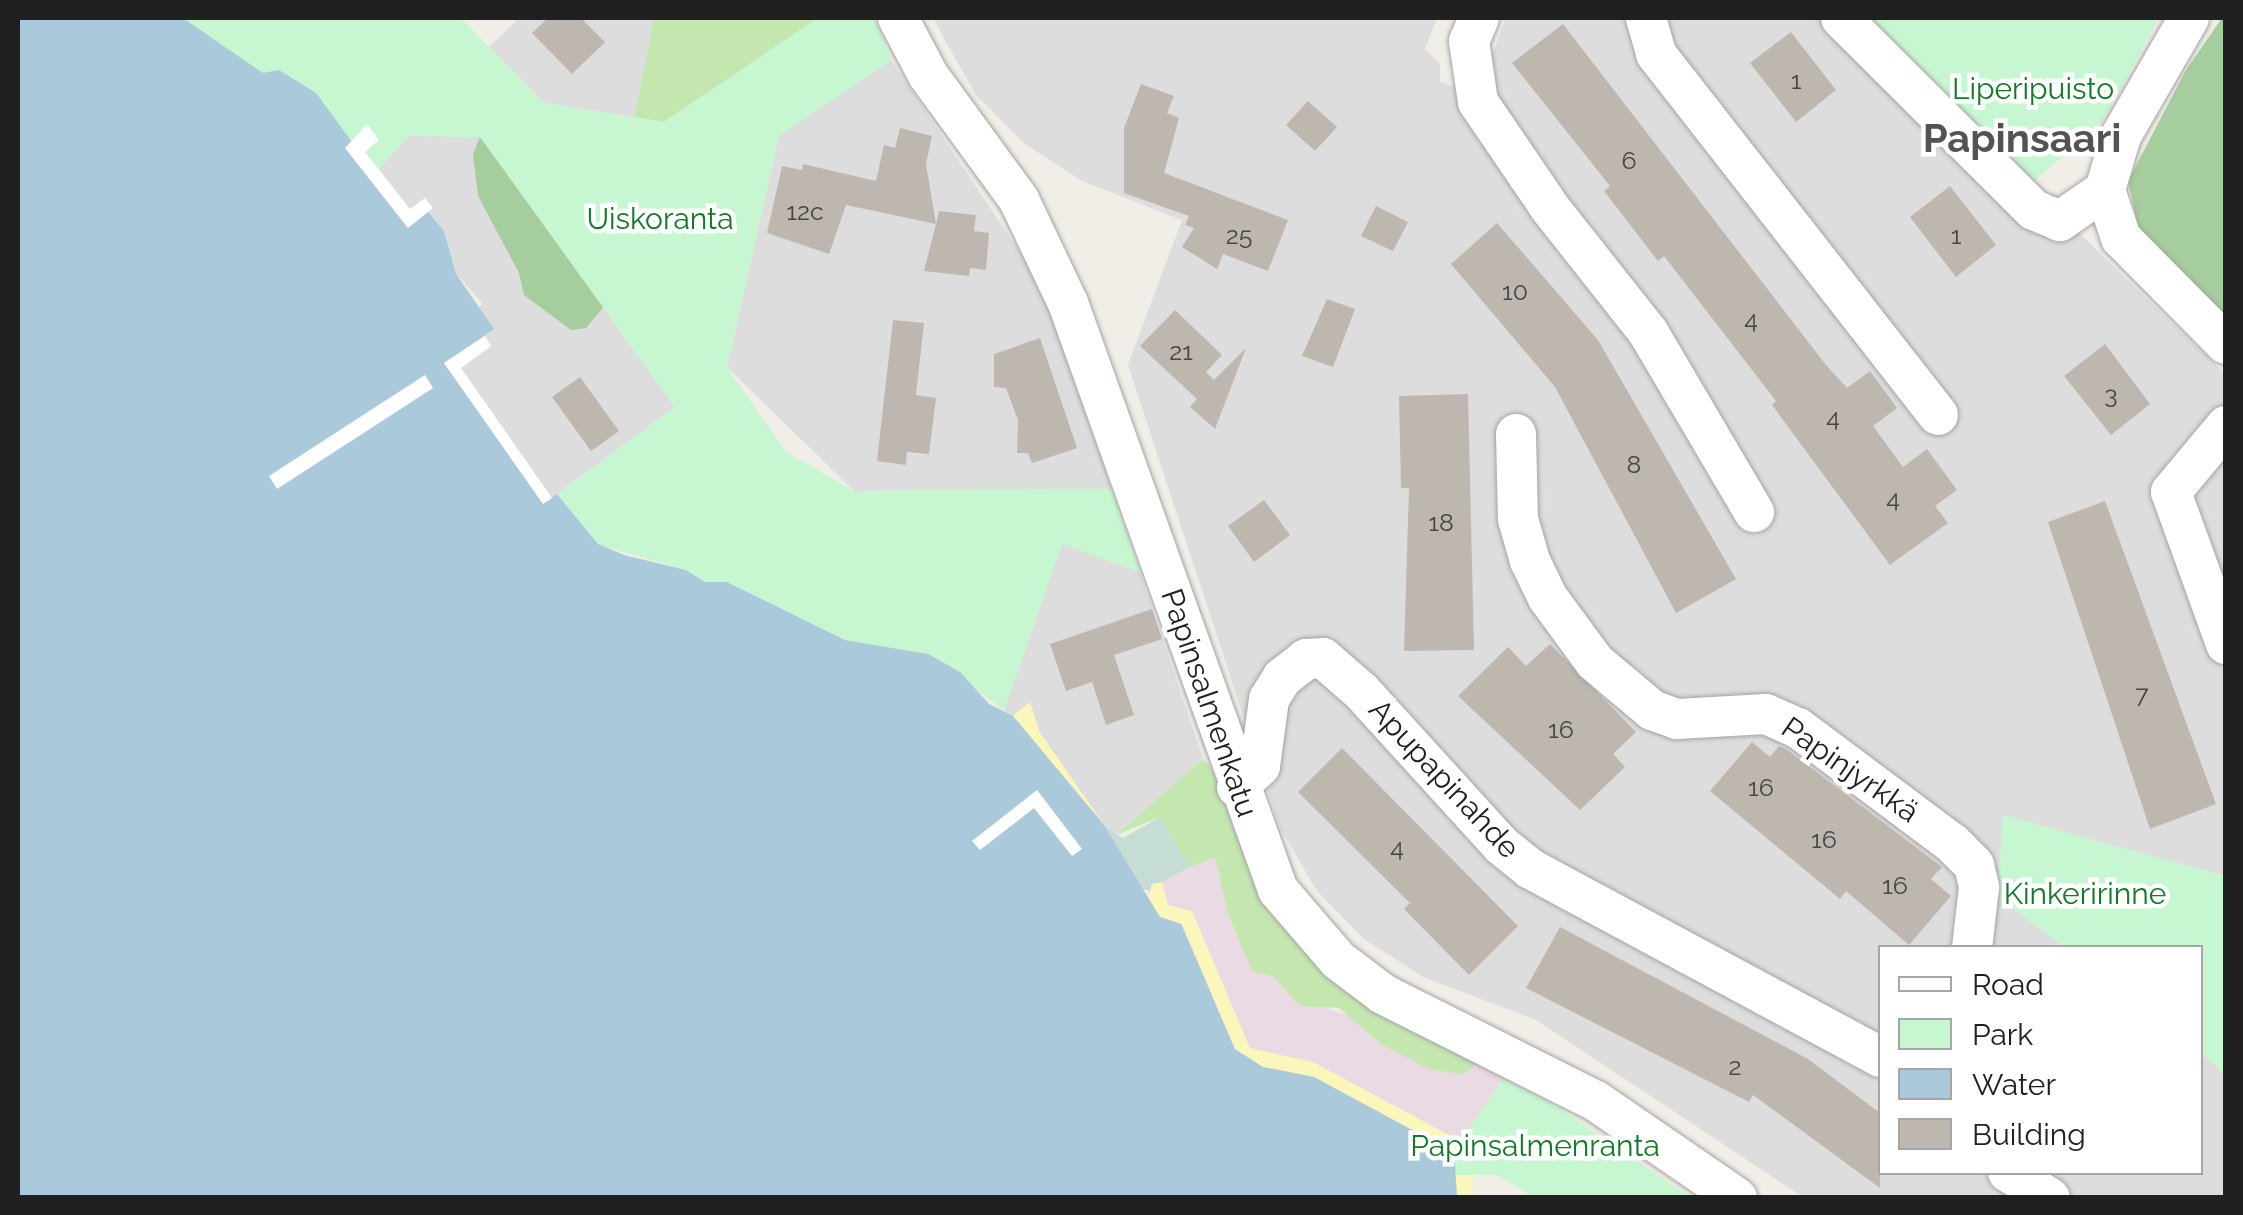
<!DOCTYPE html>
<meta charset="utf-8">
<style>
body{margin:0}
#map{position:relative;width:2243px;height:1215px;overflow:hidden;background:#f0eee7;font-family:Raleway,sans-serif}
div>[style]{position:absolute}
.residential>*{inset:0;background:#dedddd}
.industrial>*{inset:0;background:#e9dae4}
.grass>*{inset:0;background:#c4e7b0}
.forest>*{inset:0;background:#a6cd9e}
.wetland>*{inset:0;background:#c5ddd5}
.sand>*{inset:0;background:#fbf6ba}
.park>*{inset:0;background:#c7f7d1}
.water>*{inset:0;background:#aacadb}
.pier>*{inset:0;background:#fff}
.building>*{inset:0;background:#bdb7b0}
.roads{filter:drop-shadow(0 0 2px #a4a4a4) drop-shadow(0 0 2px #a4a4a4)}
.minor>*{height:40px;margin:-20px;padding:0 20px;transform-origin:20px;border-radius:20px;background:#fff}
span{translate:-50% -50%;white-space:nowrap;text-align:center;line-height:1.15;-webkit-text-stroke:9px #fff;paint-order:stroke}
.number-label{font-size:25px;color:#474644}
.number-label span{-webkit-text-stroke-width:0}
.park-label{font-size:30px;color:#127b28}
.street-label{font-size:30px;color:#202020}
.district-label{font-size:40px;color:#535353;font-weight:700}
.frame{position:absolute;inset:0;border:20px solid #202020;pointer-events:none}
.legend{position:absolute;left:1878px;top:945px;width:325px;height:230px;box-sizing:border-box;background:#fff;border:2px solid #a6a6a6;margin:0;padding:12px 18px;list-style:none;font-size:30px;color:#202020}
.legend li{display:flex;align-items:center;gap:20px;height:50px}
.legend b{width:50px;border:2px solid #a6a6a6}
</style>
<div id="map">
<div class="residential">
<i style="clip-path:polygon(519px 18px,654px 18px,634px 117px,544px 103px,489px 47px)"></i>
<i style="clip-path:polygon(933px 18px,1437px 18px,1425px 49px,1440px 64px,1440px 82px,1477px 95px,1506px 18px,1857px 18px,2226px 375px,2225px 876px,2004px 816px,1997px 896px,2064px 947px,1880px 948px,1880px 1172px,2200px 1172px,2201px 1054px,2225px 1073px,2225px 1197px,1803px 1197px,1536px 1020px,1423px 977px,1364px 939px,1317px 891px,1280px 828px,1128px 365px,1182px 220px,1082px 181px,1025px 144px,975px 94px)"></i>
<i style="clip-path:polygon(891px 60px,1029px 266px,1053px 314px,1112px 489px,854px 491px,727px 367px,779px 136px)"></i>
<i style="clip-path:polygon(409px 135px,480px 137px,675px 407px,543px 504px,444px 363px,482px 303px,456px 274px,443px 238px,408px 218px,374px 174px)"></i>
<i style="clip-path:polygon(1062px 543px,1140px 572px,1203px 759px,1113px 838px,1004px 710px)"></i>
</div>
<div class="industrial">
<i style="clip-path:polygon(1221px 811px,1262px 935px,1325px 1008px,1432px 1042px,1505px 1076px,1451px 1154px,1252px 1062px,1148px 890px,1189px 867px,1175px 842px)"></i>
</div>
<div class="grass">
<i style="clip-path:polygon(654px 18px,818px 18px,664px 122px,634px 117px)"></i>
<i style="clip-path:polygon(1203px 759px,1213px 770px,1253px 878px,1476px 1061px,1472px 1068px,1461px 1074px,1428px 1069px,1381px 1044px,1339px 1008px,1300px 1006px,1273px 976px,1252px 971px,1229px 916px,1215px 857px,1190px 867px,1160px 817px,1116px 835px)"></i>
</div>
<div class="forest">
<i style="clip-path:polygon(2222px 18px,2225px 18px,2226px 317px,2140px 235px,2128px 181px,2186px 70px)"></i>
<i style="clip-path:polygon(480px 137px,610px 299px,586px 328px,571px 330px,524px 295px,519px 273px,478px 196px,473px 154px)"></i>
</div>
<div class="wetland">
<i style="clip-path:polygon(1160px 817px,1190px 867px,1148px 890px,1132px 889px,1103px 825px,1123px 838px)"></i>
</div>
<div class="sand">
<i style="clip-path:polygon(1030px 702px,1039px 731px,1104px 825px,1013px 716px)"></i>
<i style="clip-path:polygon(1162px 882px,1168px 905px,1192px 911px,1250px 1048px,1313px 1062px,1449px 1135px,1462px 1145px,1473px 1175px,1472px 1197px,1457px 1197px,1455px 1164px,1438px 1144px,1314px 1077px,1263px 1067px,1235px 1049px,1182px 924px,1160px 917px,1148px 900px,1152px 884px)"></i>
</div>
<div class="park">
<i style="clip-path:polygon(183px 18px,461px 18px,544px 103px,664px 122px,818px 18px,875px 18px,891px 60px,779px 136px,727px 367px,786px 452px,854px 491px,1112px 489px,1140px 572px,1062px 544px,1004px 710px,928px 654px,845px 640px,727px 582px,705px 582px,686px 570px,599px 545px,557px 494px,675px 407px,480px 137px,409px 136px,374px 174px,331px 122px,325px 104px,263px 74px)"></i>
<i style="clip-path:polygon(1857px 18px,2156px 18px,2156px 24px,2103px 120px,2030px 185px)"></i>
<i style="clip-path:polygon(2003px 815px,2225px 876px,2225px 1073px,2201px 1054px,2200px 948px,2064px 947px,1997px 896px)"></i>
<i style="clip-path:polygon(1505px 1076px,1554px 1105px,1690px 1197px,1533px 1197px,1497px 1175px,1456px 1175px,1451px 1154px)"></i>
</div>
<div class="water">
<i style="clip-path:polygon(18px 18px,183px 18px,263px 73px,279px 70px,316px 93px,408px 218px,428px 212px,444px 231px,456px 274px,494px 329px,444px 363px,543px 503px,557px 494px,598px 544px,624px 555px,686px 570px,705px 582px,727px 582px,845px 640px,928px 654px,960px 672px,989px 704px,1013px 716px,1104px 825px,1160px 917px,1181px 924px,1235px 1049px,1263px 1067px,1314px 1077px,1438px 1144px,1455px 1164px,1457px 1197px,18px 1197px)"></i>
</div>
<div class="pier">
<i style="clip-path:polygon(367px 124px,379px 140px,365px 152px,410px 209px,425px 198px,433px 208px,408px 228px,345px 148px)"></i>
<i style="clip-path:polygon(485px 336px,491px 346px,461px 368px,552px 498px,543px 504px,444px 363px)"></i>
<i style="clip-path:polygon(425px 375px,433px 388px,277px 489px,269px 476px)"></i>
<i style="clip-path:polygon(1037px 790px,1082px 849px,1072px 856px,1034px 808px,980px 850px,972px 841px)"></i>
</div>
<div class="building">
<i style="clip-path:polygon(548px 18px,581px 18px,605px 42px,572px 74px,532px 33px)"></i>
<i style="clip-path:polygon(1563px 24px,1826px 365px,1847px 388px,1870px 371px,1897px 408px,1873px 426px,1903px 467px,1927px 449px,1957px 490px,1935px 506px,1948px 523px,1890px 565px,1772px 405px,1776px 401px,1664px 256px,1658px 261px,1604px 191px,1610px 186px,1512px 63px)"></i>
<i style="clip-path:polygon(1791px 32px,1836px 90px,1796px 122px,1750px 63px)"></i>
<i style="clip-path:polygon(1141px 84px,1174px 96px,1167px 113px,1179px 118px,1164px 173px,1288px 220px,1268px 271px,1223px 254px,1217px 269px,1182px 247px,1194px 228px,1185px 225px,1189px 216px,1124px 193px,1124px 128px)"></i>
<i style="clip-path:polygon(1308px 101px,1337px 127px,1315px 151px,1286px 125px)"></i>
<i style="clip-path:polygon(900px 128px,932px 136px,926px 164px,936px 224px,939px 211px,976px 215px,974px 231px,989px 233px,986px 270px,970px 268px,969px 276px,924px 271px,936px 224px,846px 205px,829px 254px,767px 233px,782px 166px,802px 170px,803px 164px,876px 181px,884px 145px,895px 148px)"></i>
<i style="clip-path:polygon(1950px 186px,1996px 245px,1956px 277px,1910px 217px)"></i>
<i style="clip-path:polygon(1376px 206px,1408px 222px,1393px 251px,1361px 236px)"></i>
<i style="clip-path:polygon(1497px 223px,1598px 340px,1736px 579px,1676px 613px,1555px 387px,1451px 264px)"></i>
<i style="clip-path:polygon(1327px 299px,1355px 309px,1333px 367px,1302px 356px)"></i>
<i style="clip-path:polygon(1175px 310px,1222px 355px,1206px 372px,1214px 380px,1246px 348px,1215px 429px,1190px 407px,1197px 399px,1140px 346px)"></i>
<i style="clip-path:polygon(893px 320px,924px 323px,916px 395px,936px 398px,929px 454px,907px 452px,906px 465px,877px 461px)"></i>
<i style="clip-path:polygon(1040px 338px,1077px 448px,1032px 463px,1028px 453px,1017px 453px,1018px 420px,1006px 388px,994px 387px,994px 354px)"></i>
<i style="clip-path:polygon(2105px 344px,2150px 404px,2111px 435px,2064px 376px)"></i>
<i style="clip-path:polygon(580px 377px,619px 431px,591px 451px,552px 397px)"></i>
<i style="clip-path:polygon(1468px 394px,1474px 650px,1404px 651px,1409px 488px,1401px 488px,1399px 396px)"></i>
<i style="clip-path:polygon(1264px 500px,1290px 535px,1254px 562px,1228px 526px)"></i>
<i style="clip-path:polygon(2105px 501px,2216px 804px,2150px 829px,2048px 522px)"></i>
<i style="clip-path:polygon(1152px 609px,1162px 639px,1114px 655px,1134px 715px,1106px 725px,1092px 682px,1066px 691px,1050px 644px)"></i>
<i style="clip-path:polygon(1550px 644px,1636px 732px,1613px 754px,1625px 767px,1580px 810px,1458px 696px,1508px 647px,1526px 666px)"></i>
<i style="clip-path:polygon(1752px 742px,1770px 757px,1779px 746px,1786px 749px,1942px 867px,1931px 879px,1951px 896px,1909px 945px,1846px 891px,1840px 899px,1710px 791px)"></i>
<i style="clip-path:polygon(1342px 748px,1518px 926px,1469px 975px,1404px 909px,1410px 903px,1298px 792px)"></i>
<i style="clip-path:polygon(1560px 927px,1808px 1059px,1880px 1113px,1880px 1188px,1753px 1095px,1749px 1102px,1526px 988px)"></i>
</div>
<div class="roads">
<div class="minor">
<i style="left:898px;top:18px;width:64px;rotate:62.2deg"></i>
<i style="left:928px;top:75px;width:155px;rotate:53.9deg"></i>
<i style="left:1019px;top:200px;width:114px;rotate:64.6deg"></i>
<i style="left:1068px;top:303px;width:623px;rotate:70.32deg"></i>
<i style="left:1278px;top:890px;width:92px;rotate:49.4deg"></i>
<i style="left:1338px;top:960px;width:56px;rotate:37.1deg"></i>
<i style="left:1383px;top:994px;width:238px;rotate:26.7deg"></i>
<i style="left:1596px;top:1101px;width:171px;rotate:34.5deg"></i>
<i style="left:1479px;top:18px;width:25px;rotate:113deg"></i>
<i style="left:1469px;top:41px;width:62px;rotate:81.6deg"></i>
<i style="left:1478px;top:102px;width:128px;rotate:55.8deg"></i>
<i style="left:1550px;top:208px;width:158px;rotate:51.7deg"></i>
<i style="left:1648px;top:332px;width:209px;rotate:59.5deg"></i>
<i style="left:1646px;top:18px;width:37px;rotate:74deg"></i>
<i style="left:1656px;top:54px;width:458px;rotate:52deg"></i>
<i style="left:1841px;top:18px;width:272px;rotate:44.9deg"></i>
<i style="left:2034px;top:210px;width:28px;rotate:23deg"></i>
<i style="left:2060px;top:221px;width:55px;rotate:-34.6deg"></i>
<i style="left:2189px;top:18px;width:136px;rotate:120deg"></i>
<i style="left:2121px;top:136px;width:56px;rotate:106.5deg"></i>
<i style="left:2105px;top:190px;width:51px;rotate:71.6deg"></i>
<i style="left:2121px;top:238px;width:149px;rotate:45.3deg"></i>
<i style="left:2226px;top:426px;width:86px;rotate:129.8deg"></i>
<i style="left:2171px;top:492px;width:162px;rotate:70.1deg"></i>
<i style="left:1516px;top:434px;width:85px;rotate:88.7deg"></i>
<i style="left:1518px;top:519px;width:44px;rotate:74.1deg"></i>
<i style="left:1530px;top:561px;width:41px;rotate:64.1deg"></i>
<i style="left:1548px;top:598px;width:79px;rotate:53.7deg"></i>
<i style="left:1595px;top:662px;width:75px;rotate:40.1deg"></i>
<i style="left:1652px;top:710px;width:27px;rotate:20deg"></i>
<i style="left:1677px;top:719px;width:89px;rotate:-3.2deg"></i>
<i style="left:1766px;top:714px;width:35px;rotate:24deg"></i>
<i style="left:1798px;top:728px;width:192px;rotate:36.8deg"></i>
<i style="left:1952px;top:843px;width:31px;rotate:45deg"></i>
<i style="left:1974px;top:865px;width:23px;rotate:77deg"></i>
<i style="left:1979px;top:887px;width:61px;rotate:96.5deg"></i>
<i style="left:1237px;top:787px;width:31px;rotate:-42deg"></i>
<i style="left:1260px;top:766px;width:68px;rotate:-82.3deg"></i>
<i style="left:1269px;top:699px;width:25px;rotate:-58deg"></i>
<i style="left:1282px;top:678px;width:31px;rotate:-38deg"></i>
<i style="left:1306px;top:659px;width:17px;rotate:-3deg"></i>
<i style="left:1323px;top:658px;width:50px;rotate:41deg"></i>
<i style="left:1361px;top:691px;width:208px;rotate:47.7deg"></i>
<i style="left:1501px;top:845px;width:38px;rotate:39deg"></i>
<i style="left:1531px;top:869px;width:396px;rotate:28.3deg"></i>
<i style="left:2008px;top:1172px;width:49px;rotate:31.8deg"></i>
</div>
</div>
<div class="number-label">
<span style="left:1796px;top:80px">1</span>
<span style="left:1629px;top:160px">6</span>
<span style="left:805px;top:211px">12c</span>
<span style="left:1239px;top:235px">25</span>
<span style="left:1956px;top:235px">1</span>
<span style="left:1515px;top:291px">10</span>
<span style="left:1751px;top:319px">4</span>
<span style="left:1181px;top:351px">21</span>
<span style="left:2111px;top:394px">3</span>
<span style="left:1833px;top:417px">4</span>
<span style="left:1634px;top:464px">8</span>
<span style="left:1893px;top:498px">4</span>
<span style="left:1441px;top:522px">18</span>
<span style="left:2142px;top:694px">7</span>
<span style="left:1561px;top:729px">16</span>
<span style="left:1761px;top:787px">16</span>
<span style="left:1824px;top:839px">16</span>
<span style="left:1397px;top:847px">4</span>
<span style="left:1895px;top:885px">16</span>
<span style="left:1735px;top:1066px">2</span>
</div>
<div class="park-label">
<span style="left:2033px;top:89px">Liperipuisto</span>
<span style="left:660px;top:219px">Uiskoranta</span>
<span style="left:2085px;top:894px">Kinkeririnne</span>
<span style="left:1535px;top:1146px">Papinsalmenranta</span>
</div>
<div class="street-label">
<span style="left:1209px;top:703px;rotate:71deg">Papinsalmenkatu</span>
<span style="left:1850px;top:770px;rotate:35deg">Papinjyrkkä</span>
<span style="left:1444px;top:779px;rotate:47deg">Apupapinahde</span>
</div>
<div class="district-label">
<span style="left:2022px;top:138px">Papinsaari</span>
</div>
<div class="frame"></div>
<ul class="legend">
<li><b style="height:12px;background:#fff"></b>Road</li>
<li><b style="height:28px;background:#c7f7d1"></b>Park</li>
<li><b style="height:28px;background:#aacadb"></b>Water</li>
<li><b style="height:28px;background:#bdb7b0"></b>Building</li>
</ul>
</div>
